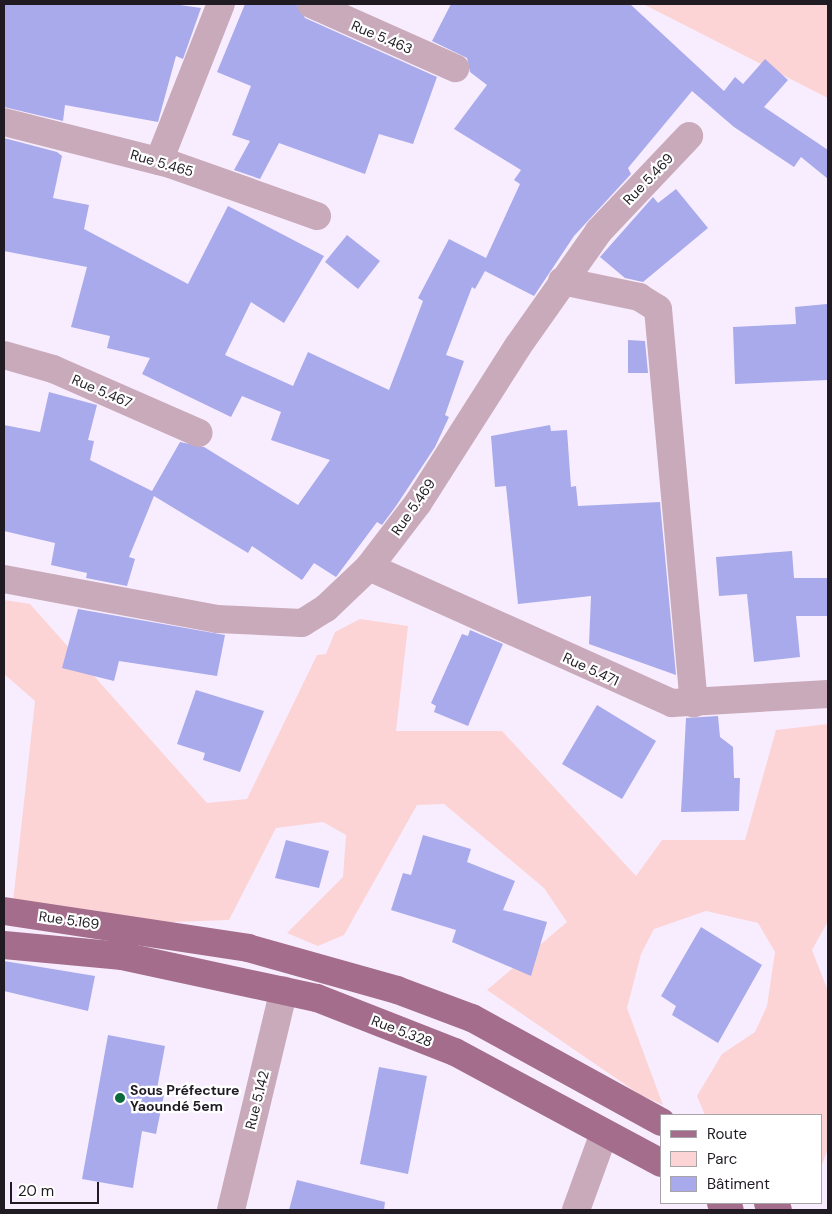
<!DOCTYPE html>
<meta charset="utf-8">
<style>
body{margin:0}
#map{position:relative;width:832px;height:1214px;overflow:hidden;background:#f8edfe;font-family:"DM Sans",sans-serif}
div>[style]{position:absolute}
.green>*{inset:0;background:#fcd4d5}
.building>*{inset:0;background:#a8aaeb}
.minor>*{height:28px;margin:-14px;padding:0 14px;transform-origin:14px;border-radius:14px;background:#c9aaba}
.major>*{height:28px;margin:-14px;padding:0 14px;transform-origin:14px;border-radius:14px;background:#a46d8b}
.dots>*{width:14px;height:14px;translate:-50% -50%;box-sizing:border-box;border:2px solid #fff;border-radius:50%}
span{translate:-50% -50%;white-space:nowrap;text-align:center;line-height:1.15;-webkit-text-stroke:4.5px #fff;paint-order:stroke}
.street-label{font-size:14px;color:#201b23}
.poi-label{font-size:14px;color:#201b23;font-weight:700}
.left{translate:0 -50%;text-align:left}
.frame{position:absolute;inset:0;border:5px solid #201b23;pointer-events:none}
.legend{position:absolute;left:660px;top:1114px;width:162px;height:90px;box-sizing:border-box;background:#fff;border:1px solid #a6a4a7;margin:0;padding:6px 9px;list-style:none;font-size:15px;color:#201b23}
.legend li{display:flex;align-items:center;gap:10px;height:25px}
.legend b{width:25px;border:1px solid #a6a4a7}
.scale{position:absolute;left:10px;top:1182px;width:89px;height:22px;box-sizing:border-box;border:2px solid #201b23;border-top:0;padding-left:6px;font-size:15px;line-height:18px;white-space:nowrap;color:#201b23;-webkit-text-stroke:4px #fff;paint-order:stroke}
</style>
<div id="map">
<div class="green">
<i style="clip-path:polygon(643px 4px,828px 4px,828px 98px,822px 95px)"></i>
<i style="clip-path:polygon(4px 600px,30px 604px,207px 803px,247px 799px,317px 655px,326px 654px,335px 632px,360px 619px,408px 626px,396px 731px,502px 731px,636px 876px,662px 840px,745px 840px,776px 730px,828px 724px,828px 921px,812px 950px,828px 991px,828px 1148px,821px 1168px,821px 1115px,705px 1115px,697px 1096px,722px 1054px,755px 1032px,767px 1006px,775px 952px,758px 923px,706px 911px,654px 929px,641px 954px,627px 1008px,663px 1105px,639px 1094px,487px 990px,567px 922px,544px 888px,444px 804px,417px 805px,344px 935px,318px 946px,287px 933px,343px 877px,346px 835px,323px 822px,276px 828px,229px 920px,33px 927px,12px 911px,35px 701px,4px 674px)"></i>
</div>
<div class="building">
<i style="clip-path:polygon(4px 4px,173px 4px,201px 8px,183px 59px,176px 56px,158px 122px,65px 105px,63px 121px,4px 107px)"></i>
<i style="clip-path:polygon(245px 4px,296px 4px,305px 18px,437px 77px,413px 144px,379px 134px,365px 174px,279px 143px,260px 179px,234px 170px,250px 141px,232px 135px,251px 86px,217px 72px)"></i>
<i style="clip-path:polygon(451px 4px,630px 4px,724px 91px,735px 77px,743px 84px,765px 59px,788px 80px,764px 107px,828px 150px,828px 179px,801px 157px,794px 167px,734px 127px,692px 91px,628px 168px,631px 174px,574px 236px,534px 296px,485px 271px,475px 289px,472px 287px,446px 355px,464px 361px,445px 415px,449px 417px,435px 447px,396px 506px,382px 525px,377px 522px,336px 577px,314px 563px,302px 580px,252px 546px,248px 553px,154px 496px,129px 557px,135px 559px,127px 586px,86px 578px,87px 573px,51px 565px,55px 543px,4px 531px,4px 425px,40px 432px,49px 392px,97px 405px,88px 440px,94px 441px,90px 460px,152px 491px,180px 442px,204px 447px,298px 505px,330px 460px,271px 440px,281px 412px,242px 396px,231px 417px,142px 374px,150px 358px,107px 348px,110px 336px,71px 327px,87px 267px,4px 251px,4px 138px,57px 152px,62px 156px,53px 198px,89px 205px,84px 229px,188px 284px,228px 206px,324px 256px,284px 323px,251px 302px,225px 355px,293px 386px,308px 352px,389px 390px,423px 301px,418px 298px,449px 239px,486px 258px,520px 184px,514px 180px,521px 170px,454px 129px,487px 85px,470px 72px,467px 58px,432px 41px)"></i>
<i style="clip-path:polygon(676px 189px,708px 228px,643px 282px,625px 278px,600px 257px,653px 197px,658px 203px)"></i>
<i style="clip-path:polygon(347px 235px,380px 261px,358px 289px,325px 262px)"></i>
<i style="clip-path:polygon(827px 304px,828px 380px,735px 384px,733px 327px,796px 324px,795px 307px)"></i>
<i style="clip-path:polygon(628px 340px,645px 341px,648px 373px,628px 373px)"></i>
<i style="clip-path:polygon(550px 425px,551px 431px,567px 430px,571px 487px,576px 486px,578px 506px,660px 502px,676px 675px,589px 644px,591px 596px,518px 604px,506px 486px,495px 487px,491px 436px)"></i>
<i style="clip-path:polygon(792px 551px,794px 578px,828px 578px,828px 616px,796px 616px,800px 657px,754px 662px,747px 594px,719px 596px,716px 557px)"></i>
<i style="clip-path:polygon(78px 609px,225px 635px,217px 676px,119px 661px,114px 681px,62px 668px)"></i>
<i style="clip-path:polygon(470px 630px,503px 644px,468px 726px,434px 712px,436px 706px,431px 703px,462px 634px,468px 636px)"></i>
<i style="clip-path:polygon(196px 690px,264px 711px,240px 772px,203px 760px,205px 753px,177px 744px)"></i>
<i style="clip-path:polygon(597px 705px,656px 741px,622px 799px,562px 764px)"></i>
<i style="clip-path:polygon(718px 716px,720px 737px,733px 747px,734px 778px,740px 778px,739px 811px,681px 812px,686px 718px)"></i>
<i style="clip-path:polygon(423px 835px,471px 849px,467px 862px,515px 881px,503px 910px,547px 922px,531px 976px,452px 942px,456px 930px,391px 910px,403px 873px,411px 875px)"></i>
<i style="clip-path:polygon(286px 840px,329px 851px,319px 888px,275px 878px)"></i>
<i style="clip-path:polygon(701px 927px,762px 965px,718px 1043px,672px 1015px,676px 1006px,661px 996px)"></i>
<i style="clip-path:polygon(4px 961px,95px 976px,88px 1011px,4px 991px)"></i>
<i style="clip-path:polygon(108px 1035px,165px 1046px,156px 1094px,164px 1095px,156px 1134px,142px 1131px,133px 1188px,82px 1179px)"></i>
<i style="clip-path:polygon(379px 1067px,427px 1076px,408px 1174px,360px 1164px)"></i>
<i style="clip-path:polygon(297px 1180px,385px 1202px,384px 1210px,289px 1210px)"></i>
</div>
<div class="minor">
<i style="left:311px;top:4px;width:158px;rotate:24deg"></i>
<i style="left:4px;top:122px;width:171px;rotate:14.2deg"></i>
<i style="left:170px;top:164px;width:156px;rotate:19.5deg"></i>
<i style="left:159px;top:161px;width:169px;rotate:-68.5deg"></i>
<i style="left:562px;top:281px;width:79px;rotate:11.7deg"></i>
<i style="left:639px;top:297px;width:22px;rotate:32deg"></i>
<i style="left:658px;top:309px;width:396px;rotate:84.8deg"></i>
<i style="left:4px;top:355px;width:51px;rotate:15.9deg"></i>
<i style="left:53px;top:369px;width:159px;rotate:23.7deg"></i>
<i style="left:369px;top:567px;width:332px;rotate:24.2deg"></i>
<i style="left:672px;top:703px;width:156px;rotate:-3.3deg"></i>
<i style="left:4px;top:579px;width:217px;rotate:10.6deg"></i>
<i style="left:217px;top:619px;width:85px;rotate:2.7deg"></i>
<i style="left:302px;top:623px;width:28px;rotate:-32deg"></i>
<i style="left:326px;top:608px;width:59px;rotate:-43.6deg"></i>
<i style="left:369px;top:567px;width:81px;rotate:-52.6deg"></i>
<i style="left:418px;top:503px;width:186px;rotate:-57.5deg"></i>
<i style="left:518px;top:346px;width:141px;rotate:-54.8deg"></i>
<i style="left:599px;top:231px;width:131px;rotate:-46.5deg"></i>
<i style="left:231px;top:1210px;width:226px;rotate:-76.5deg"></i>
<i style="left:576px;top:1210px;width:82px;rotate:-70deg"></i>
</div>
<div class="major">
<i style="left:4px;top:911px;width:247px;rotate:8.6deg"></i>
<i style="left:248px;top:948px;width:155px;rotate:15.7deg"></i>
<i style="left:397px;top:990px;width:80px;rotate:20.5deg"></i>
<i style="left:472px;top:1018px;width:216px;rotate:28.8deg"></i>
<i style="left:4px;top:945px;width:119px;rotate:5.3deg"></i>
<i style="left:122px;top:956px;width:199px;rotate:12.2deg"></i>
<i style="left:317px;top:998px;width:148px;rotate:21.4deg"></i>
<i style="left:455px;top:1052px;width:234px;rotate:28.3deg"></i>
<i style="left:721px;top:1203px;width:11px;rotate:38deg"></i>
<i style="left:768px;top:1203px;width:12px;rotate:35deg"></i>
</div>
<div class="dots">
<i style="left:120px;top:1098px;background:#0a693d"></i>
</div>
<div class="street-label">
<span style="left:382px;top:37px;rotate:23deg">Rue 5.463</span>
<span style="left:162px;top:163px;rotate:16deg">Rue 5.465</span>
<span style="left:648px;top:179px;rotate:-46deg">Rue 5.469</span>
<span style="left:102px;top:391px;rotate:23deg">Rue 5.467</span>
<span style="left:413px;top:507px;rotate:-55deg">Rue 5.469</span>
<span style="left:591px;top:669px;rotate:25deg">Rue 5.471</span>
<span style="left:69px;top:920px;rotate:8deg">Rue 5.169</span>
<span style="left:402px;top:1031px;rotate:21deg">Rue 5.328</span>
<span style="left:257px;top:1100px;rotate:-76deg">Rue 5.142</span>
</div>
<div class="poi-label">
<span class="left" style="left:130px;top:1098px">Sous Préfecture<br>Yaoundé 5em</span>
</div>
<div class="frame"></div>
<ul class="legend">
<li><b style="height:6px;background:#a46d8b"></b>Route</li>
<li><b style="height:14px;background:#fcd4d5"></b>Parc</li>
<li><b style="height:14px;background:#a8aaeb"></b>Bâtiment</li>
</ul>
<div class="scale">20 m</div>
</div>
